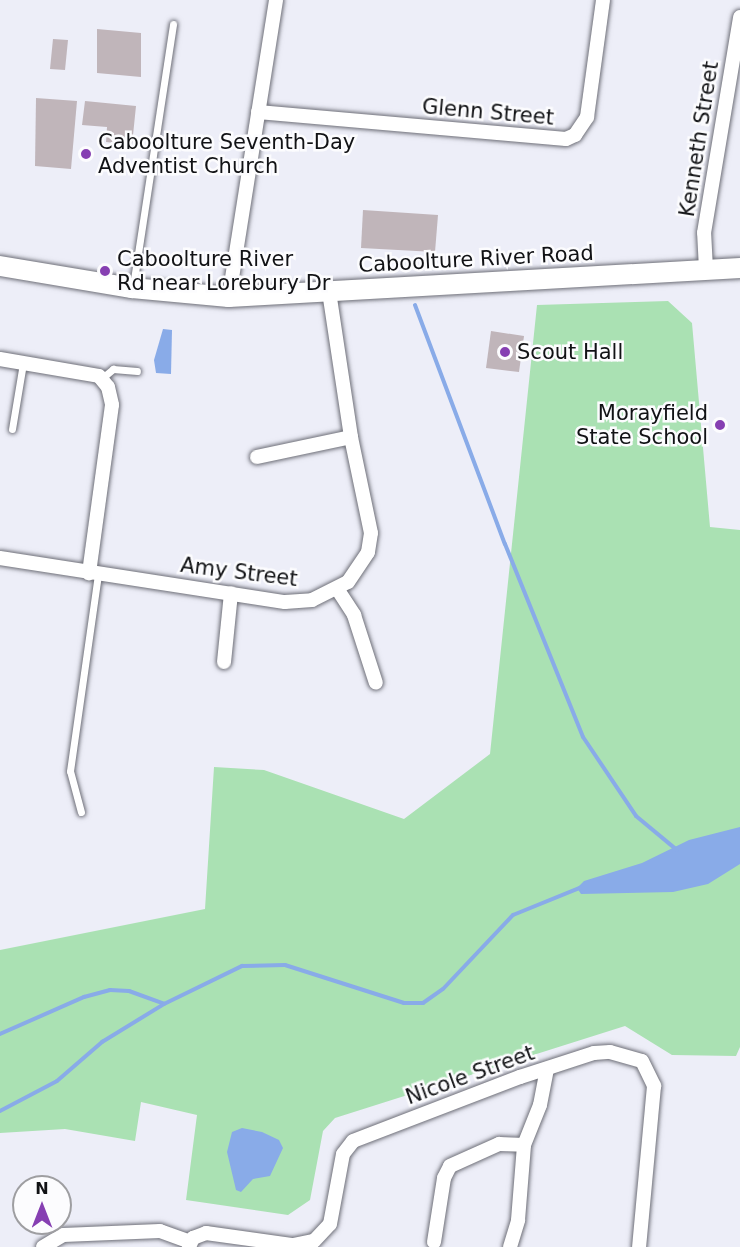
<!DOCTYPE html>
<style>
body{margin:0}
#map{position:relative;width:740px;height:1247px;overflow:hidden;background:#edeef8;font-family:"DejaVu Sans",sans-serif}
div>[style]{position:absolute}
.green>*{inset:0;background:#aae1b3}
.water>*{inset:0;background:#89abe8}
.stream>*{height:4px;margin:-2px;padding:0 2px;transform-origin:2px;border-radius:2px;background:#89abe8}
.building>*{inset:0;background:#c0b5ba}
.roads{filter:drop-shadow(0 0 2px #6e6f78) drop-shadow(0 0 2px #6e6f78)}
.lane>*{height:7px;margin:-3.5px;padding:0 3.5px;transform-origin:3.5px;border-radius:3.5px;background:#fff}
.street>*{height:14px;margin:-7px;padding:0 7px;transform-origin:7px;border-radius:7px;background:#fff}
.secondary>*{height:20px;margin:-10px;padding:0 10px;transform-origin:10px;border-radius:10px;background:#fff}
.dots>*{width:16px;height:16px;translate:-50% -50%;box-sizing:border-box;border:3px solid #fcfcfe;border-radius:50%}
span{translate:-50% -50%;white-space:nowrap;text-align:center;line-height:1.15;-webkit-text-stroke:5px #fcfcfe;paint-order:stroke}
.street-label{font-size:21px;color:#111215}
.poi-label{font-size:21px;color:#111215}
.left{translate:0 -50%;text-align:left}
.right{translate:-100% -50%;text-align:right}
.north{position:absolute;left:12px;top:1175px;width:60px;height:60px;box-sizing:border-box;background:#fcfcfe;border:2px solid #9e9ea1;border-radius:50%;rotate:0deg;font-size:16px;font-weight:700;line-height:24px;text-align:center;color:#111215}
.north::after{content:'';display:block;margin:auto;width:21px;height:27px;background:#863fb2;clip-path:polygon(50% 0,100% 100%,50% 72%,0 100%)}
</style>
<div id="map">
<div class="green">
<i style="clip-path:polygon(668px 301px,692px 323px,710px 527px,740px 530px,740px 1047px,736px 1056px,672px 1055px,625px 1026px,335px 1118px,323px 1131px,310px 1200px,288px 1215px,186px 1200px,197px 1115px,141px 1102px,135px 1141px,65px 1129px,0 1133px,0 950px,205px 909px,214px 767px,264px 770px,404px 819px,490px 754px,537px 305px)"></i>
</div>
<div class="water">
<i style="clip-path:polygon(163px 329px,172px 330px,171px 374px,156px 373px,154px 360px)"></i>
<i style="clip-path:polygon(740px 827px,740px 864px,708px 884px,673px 892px,581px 894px,577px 888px,584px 881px,642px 863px,689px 840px)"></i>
<i style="clip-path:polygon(242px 1128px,262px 1132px,279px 1140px,283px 1148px,270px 1176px,253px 1179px,241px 1192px,236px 1190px,227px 1152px,232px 1132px)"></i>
</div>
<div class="stream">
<i style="left:415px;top:305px;width:255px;rotate:69.4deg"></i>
<i style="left:505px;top:544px;width:208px;rotate:68deg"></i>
<i style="left:583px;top:737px;width:95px;rotate:56.1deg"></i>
<i style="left:636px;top:816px;width:53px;rotate:39.7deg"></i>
<i style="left:0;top:1034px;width:92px;rotate:-23.8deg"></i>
<i style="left:84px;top:997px;width:27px;rotate:-15deg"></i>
<i style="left:110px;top:990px;width:19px;rotate:3deg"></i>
<i style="left:129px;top:991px;width:37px;rotate:20deg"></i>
<i style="left:0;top:1111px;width:64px;rotate:-27.8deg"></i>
<i style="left:57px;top:1081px;width:60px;rotate:-40.9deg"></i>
<i style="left:102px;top:1042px;width:73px;rotate:-31.5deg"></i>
<i style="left:164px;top:1004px;width:87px;rotate:-26deg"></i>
<i style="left:242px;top:966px;width:43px;rotate:-1.3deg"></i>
<i style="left:285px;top:965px;width:125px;rotate:17.7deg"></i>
<i style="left:404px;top:1003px;width:19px"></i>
<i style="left:423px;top:1003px;width:24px;rotate:-35deg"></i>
<i style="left:443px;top:989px;width:102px;rotate:-46.6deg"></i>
<i style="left:513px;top:915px;width:74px;rotate:-22.1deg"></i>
</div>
<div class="building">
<i style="clip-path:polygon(97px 29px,141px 33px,141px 77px,97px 73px)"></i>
<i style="clip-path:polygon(53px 39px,68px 40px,65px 70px,50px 69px)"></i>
<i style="clip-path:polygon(36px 98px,77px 101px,71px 169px,35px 166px)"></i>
<i style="clip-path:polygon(85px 101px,136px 106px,132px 145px,106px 142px,107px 127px,82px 125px)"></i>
<i style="clip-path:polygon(363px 210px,438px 215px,435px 252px,361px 248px)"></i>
<i style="clip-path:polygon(491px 331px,524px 336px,519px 372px,486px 368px)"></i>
</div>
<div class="roads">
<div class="lane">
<i style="left:133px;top:286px;width:265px;rotate:-81.3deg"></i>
<i style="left:101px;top:379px;width:16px;rotate:-40deg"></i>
<i style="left:113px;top:369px;width:24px;rotate:5deg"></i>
<i style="left:12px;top:429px;width:67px;rotate:-80.5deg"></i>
<i style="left:81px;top:812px;width:42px;rotate:-105deg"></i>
<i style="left:70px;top:771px;width:199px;rotate:-81.9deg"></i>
</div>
<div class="street">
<i style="left:258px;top:112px;width:309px;rotate:5deg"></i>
<i style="left:566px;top:139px;width:10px;rotate:-24deg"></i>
<i style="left:575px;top:135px;width:22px;rotate:-56deg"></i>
<i style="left:587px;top:117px;width:118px;rotate:-82.2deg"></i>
<i style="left:706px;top:269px;width:36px;rotate:-93deg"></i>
<i style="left:704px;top:233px;width:219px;rotate:-80.5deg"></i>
<i style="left:229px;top:297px;width:301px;rotate:-81deg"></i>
<i style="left:0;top:359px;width:100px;rotate:9.7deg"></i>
<i style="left:99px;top:376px;width:14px;rotate:51deg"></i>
<i style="left:108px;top:387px;width:18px;rotate:77deg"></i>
<i style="left:112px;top:405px;width:170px;rotate:97.8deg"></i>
<i style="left:257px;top:457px;width:96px;rotate:-12deg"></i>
<i style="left:0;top:558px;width:288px;rotate:8.8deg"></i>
<i style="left:285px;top:602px;width:27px;rotate:-4deg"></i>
<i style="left:312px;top:600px;width:40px;rotate:-26.6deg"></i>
<i style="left:348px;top:582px;width:36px;rotate:-56deg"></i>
<i style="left:368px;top:552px;width:19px;rotate:-81deg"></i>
<i style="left:371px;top:533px;width:98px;rotate:-101.8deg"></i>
<i style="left:351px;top:437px;width:148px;rotate:-98.6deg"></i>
<i style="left:338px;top:590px;width:30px;rotate:57deg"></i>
<i style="left:354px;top:615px;width:71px;rotate:72.1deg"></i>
<i style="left:224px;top:662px;width:69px;rotate:-84.2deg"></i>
<i style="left:434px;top:1242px;width:65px;rotate:-81.1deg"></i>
<i style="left:444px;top:1178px;width:13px;rotate:-63deg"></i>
<i style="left:450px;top:1166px;width:54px;rotate:-24.2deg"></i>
<i style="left:499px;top:1144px;width:25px;rotate:2deg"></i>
<i style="left:43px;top:1247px;width:23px;rotate:-31deg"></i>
<i style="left:63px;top:1235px;width:97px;rotate:-2.4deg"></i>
<i style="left:160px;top:1231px;width:32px;rotate:20deg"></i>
<i style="left:189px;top:1247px;width:10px;rotate:-66deg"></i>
<i style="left:193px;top:1238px;width:14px;rotate:-21deg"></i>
<i style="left:206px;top:1233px;width:88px;rotate:7.9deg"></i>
<i style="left:293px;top:1245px;width:21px;rotate:-11deg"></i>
<i style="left:314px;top:1241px;width:23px;rotate:-47deg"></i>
<i style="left:330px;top:1224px;width:71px;rotate:-79.5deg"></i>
<i style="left:343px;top:1154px;width:16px;rotate:-52deg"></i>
<i style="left:353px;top:1141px;width:179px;rotate:-21deg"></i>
<i style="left:520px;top:1077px;width:78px;rotate:-18deg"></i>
<i style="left:594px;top:1053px;width:16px;rotate:-4deg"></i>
<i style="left:610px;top:1052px;width:33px;rotate:16deg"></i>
<i style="left:642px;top:1061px;width:28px;rotate:64deg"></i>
<i style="left:654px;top:1086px;width:162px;rotate:95.3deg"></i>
<i style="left:510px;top:1247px;width:28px;rotate:-73deg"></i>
<i style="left:518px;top:1220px;width:75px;rotate:-85.4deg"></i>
<i style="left:524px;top:1145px;width:43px;rotate:-68.2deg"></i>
<i style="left:540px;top:1105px;width:37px;rotate:-79deg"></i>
</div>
<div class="secondary">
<i style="left:0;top:266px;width:134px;rotate:9.5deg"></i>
<i style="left:132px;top:288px;width:97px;rotate:5.3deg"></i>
<i style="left:229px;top:297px;width:512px;rotate:-3.25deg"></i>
</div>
</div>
<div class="dots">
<i style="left:86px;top:154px;background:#863fb2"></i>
<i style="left:105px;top:271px;background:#863fb2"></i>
<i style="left:505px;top:352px;background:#863fb2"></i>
<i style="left:720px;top:425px;background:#863fb2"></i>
</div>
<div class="street-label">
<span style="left:488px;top:112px;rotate:5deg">Glenn Street</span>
<span style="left:699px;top:139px;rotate:-81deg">Kenneth Street</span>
<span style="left:476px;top:259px;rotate:-3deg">Caboolture River Road</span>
<span style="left:239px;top:572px;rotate:7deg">Amy Street</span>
<span style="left:470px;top:1075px;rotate:-20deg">Nicole Street</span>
</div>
<div class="poi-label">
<span class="left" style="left:98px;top:154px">Caboolture Seventh-Day<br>Adventist Church</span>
<span class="left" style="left:117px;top:271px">Caboolture River<br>Rd near Lorebury Dr</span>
<span class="left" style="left:517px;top:352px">Scout Hall</span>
<span class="right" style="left:708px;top:425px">Morayfield<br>State School</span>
</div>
<div class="north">N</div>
</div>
